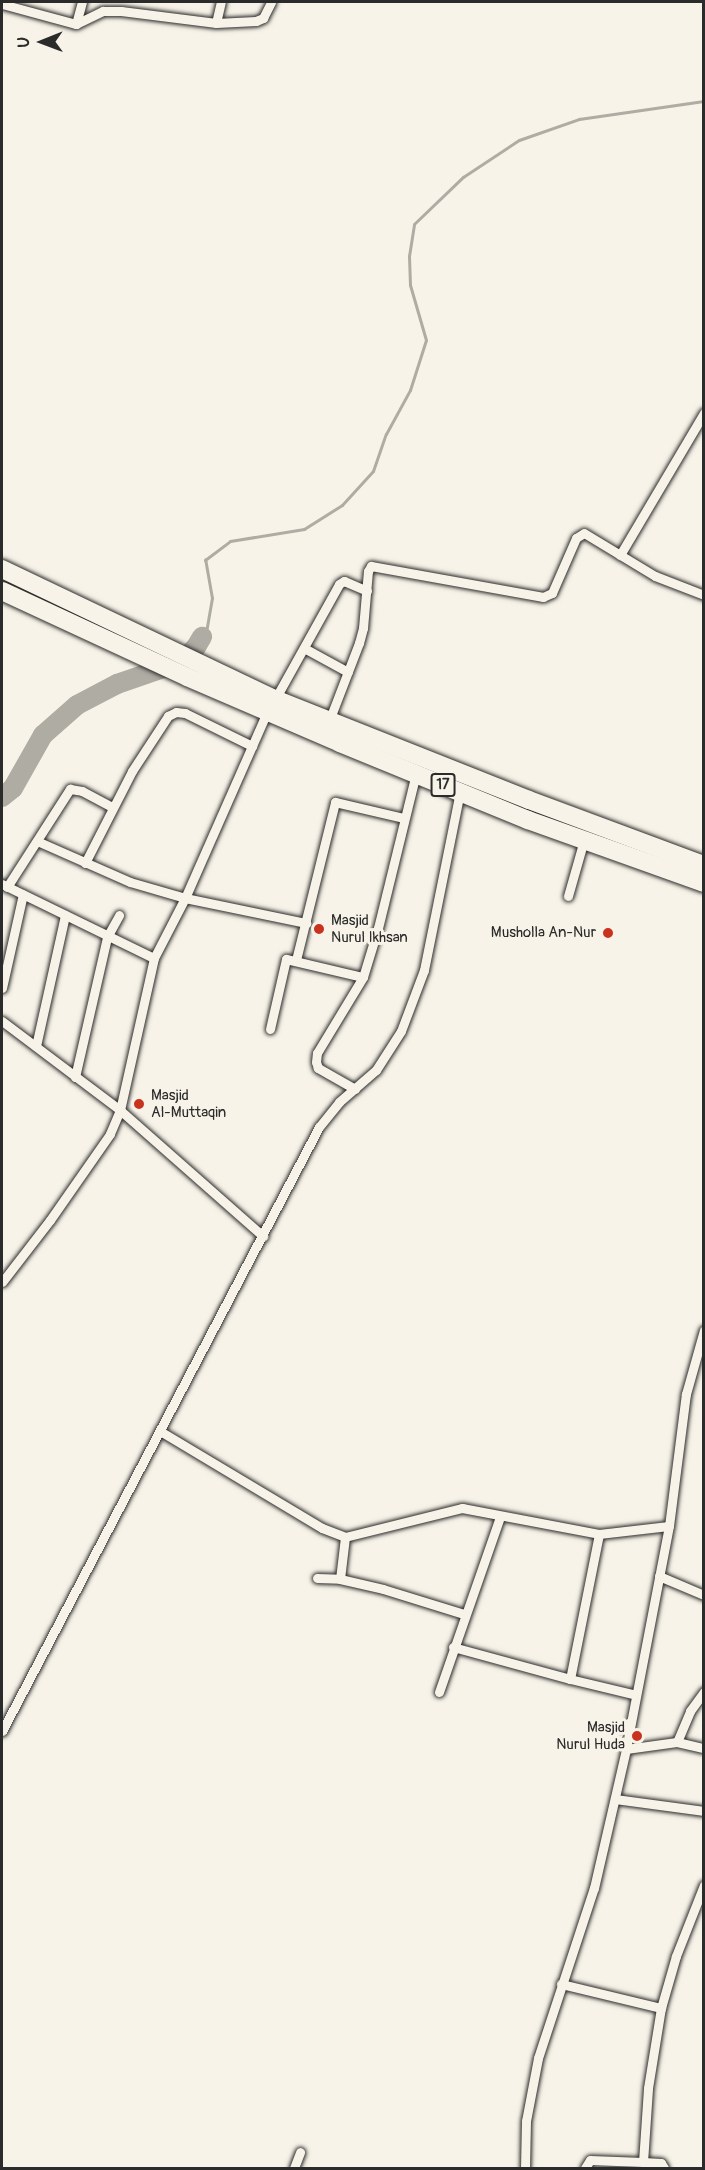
<!DOCTYPE html>
<style>
body{margin:0}
#map{position:relative;width:705px;height:2170px;overflow:hidden;background:#f7f3e8;font-family:Pangolin,sans-serif}
div>[style]{position:absolute}
.stream>*{height:3px;margin:-1.5px;padding:0 1.5px;transform-origin:1.5px;border-radius:1.5px;background:#afaca4}
.river>*{height:20px;margin:-10px;padding:0 10px;transform-origin:10px;border-radius:10px;background:#afaca4}
.roads{filter:drop-shadow(0 0 2px #2b2b2b) drop-shadow(0 0 2px #2b2b2b)}
.street>*{height:9px;margin:-4.5px;padding:0 4.5px;transform-origin:4.5px;border-radius:4.5px;background:#f7f3e8}
.highway>*{height:18px;margin:-9px;padding:0 9px;transform-origin:9px;border-radius:9px;background:#f7f3e8}
.dots>*{width:16px;height:16px;translate:-50% -50%;box-sizing:border-box;border:3px solid #f7f3e8;border-radius:50%}
span{translate:-50% -50%;white-space:nowrap;text-align:center;line-height:1.15;-webkit-text-stroke:6px #f7f3e8;paint-order:stroke}
.shield-label span{padding:2px 4px;background:#f7f3e8;border:2px solid;border-radius:4px;-webkit-text-stroke-width:0}
.shield-label{font-size:14px;color:#2b2b2b;font-weight:700}
.poi-label{font-size:15px;color:#2b2b2b}
.left{translate:0 -50%;text-align:left}
.right{translate:-100% -50%;text-align:right}
.frame{position:absolute;inset:0;border:3px solid #2b2b2b;pointer-events:none}
.north{position:absolute;left:12px;top:12px;width:60px;height:60px;-webkit-text-stroke:4px #f7f3e8;paint-order:stroke;rotate:269deg;font-size:16px;font-weight:700;line-height:24px;text-align:center;color:#2b2b2b}
.north::after{content:'';display:block;margin:auto;width:21px;height:27px;background:#2b2b2b;clip-path:polygon(50% 0,100% 100%,50% 72%,0 100%)}
</style>
<div id="map">
<div class="stream">
<i style="left:205px;top:638px;width:41px;rotate:-80.1deg"></i>
<i style="left:212px;top:598px;width:39px;rotate:-100deg"></i>
<i style="left:205px;top:560px;width:31px;rotate:-37deg"></i>
<i style="left:230px;top:541px;width:75px;rotate:-9.2deg"></i>
<i style="left:304px;top:529px;width:45px;rotate:-32.3deg"></i>
<i style="left:342px;top:505px;width:46px;rotate:-47.6deg"></i>
<i style="left:373px;top:471px;width:39px;rotate:-71deg"></i>
<i style="left:386px;top:434px;width:50px;rotate:-61.4deg"></i>
<i style="left:410px;top:390px;width:52px;rotate:-72.3deg"></i>
<i style="left:426px;top:340px;width:57px;rotate:-106.2deg"></i>
<i style="left:410px;top:285px;width:29px;rotate:-92deg"></i>
<i style="left:409px;top:256px;width:32px;rotate:-81deg"></i>
<i style="left:414px;top:224px;width:68px;rotate:-43.8deg"></i>
<i style="left:463px;top:177px;width:67px;rotate:-33.5deg"></i>
<i style="left:519px;top:140px;width:64px;rotate:-19.3deg"></i>
<i style="left:579px;top:119px;width:126px;rotate:-8.2deg"></i>
</div>
<div class="river">
<i style="left:2px;top:797px;width:14px;rotate:-39deg"></i>
<i style="left:13px;top:788px;width:61px;rotate:-60.5deg"></i>
<i style="left:43px;top:735px;width:45px;rotate:-41.4deg"></i>
<i style="left:77px;top:705px;width:45px;rotate:-27.7deg"></i>
<i style="left:117px;top:684px;width:68px;rotate:-19deg"></i>
<i style="left:181px;top:662px;width:21px;rotate:-45deg"></i>
<i style="left:196px;top:647px;width:12px;rotate:-59deg"></i>
</div>
<div class="roads">
<div class="street">
<i style="left:2px;top:4px;width:77px;rotate:15.1deg"></i>
<i style="left:76px;top:24px;width:30px;rotate:-26deg"></i>
<i style="left:103px;top:11px;width:18px"></i>
<i style="left:121px;top:11px;width:96px;rotate:7.2deg"></i>
<i style="left:216px;top:23px;width:40px;rotate:-2.9deg"></i>
<i style="left:256px;top:21px;width:8px;rotate:-23deg"></i>
<i style="left:263px;top:18px;width:18px;rotate:-63deg"></i>
<i style="left:216px;top:23px;width:22px;rotate:-77deg"></i>
<i style="left:76px;top:24px;width:23px;rotate:-75deg"></i>
<i style="left:620px;top:555px;width:165px;rotate:-59.4deg"></i>
<i style="left:304px;top:648px;width:50px;rotate:28.6deg"></i>
<i style="left:329px;top:721px;width:84px;rotate:-69deg"></i>
<i style="left:359px;top:643px;width:16px;rotate:-75deg"></i>
<i style="left:363px;top:628px;width:57px;rotate:-85deg"></i>
<i style="left:368px;top:571px;width:6px;rotate:-59deg"></i>
<i style="left:371px;top:566px;width:175px;rotate:10.2deg"></i>
<i style="left:543px;top:597px;width:10px;rotate:-24deg"></i>
<i style="left:552px;top:593px;width:60px;rotate:-66.4deg"></i>
<i style="left:576px;top:538px;width:9px;rotate:-32deg"></i>
<i style="left:584px;top:533px;width:83px;rotate:31.2deg"></i>
<i style="left:655px;top:576px;width:53px;rotate:21.2deg"></i>
<i style="left:37px;top:841px;width:102px;rotate:23.8deg"></i>
<i style="left:130px;top:882px;width:57px;rotate:16.2deg"></i>
<i style="left:185px;top:898px;width:124px;rotate:11.7deg"></i>
<i style="left:85px;top:863px;width:103px;rotate:-62.9deg"></i>
<i style="left:132px;top:771px;width:66px;rotate:-56.8deg"></i>
<i style="left:168px;top:716px;width:9px;rotate:-27deg"></i>
<i style="left:176px;top:712px;width:9px;rotate:6deg"></i>
<i style="left:185px;top:713px;width:75px;rotate:26.2deg"></i>
<i style="left:2px;top:884px;width:169px;rotate:26deg"></i>
<i style="left:154px;top:958px;width:156px;rotate:102.6deg"></i>
<i style="left:120px;top:1110px;width:26px;rotate:113deg"></i>
<i style="left:110px;top:1134px;width:105px;rotate:124.9deg"></i>
<i style="left:50px;top:1220px;width:78px;rotate:127.7deg"></i>
<i style="left:7px;top:887px;width:117px;rotate:-57.3deg"></i>
<i style="left:70px;top:789px;width:12px;rotate:9deg"></i>
<i style="left:82px;top:791px;width:34px;rotate:28deg"></i>
<i style="left:568px;top:896px;width:58px;rotate:-74.1deg"></i>
<i style="left:154px;top:958px;width:68px;rotate:-62.7deg"></i>
<i style="left:185px;top:898px;width:196px;rotate:-66.2deg"></i>
<i style="left:264px;top:719px;width:154px;rotate:-60.9deg"></i>
<i style="left:339px;top:584px;width:6px;rotate:-31deg"></i>
<i style="left:344px;top:581px;width:25px;rotate:23deg"></i>
<i style="left:296px;top:960px;width:163px;rotate:-76.1deg"></i>
<i style="left:335px;top:802px;width:71px;rotate:13.1deg"></i>
<i style="left:2px;top:988px;width:96px;rotate:-77.4deg"></i>
<i style="left:2px;top:1021px;width:148px;rotate:37deg"></i>
<i style="left:120px;top:1110px;width:191px;rotate:41.4deg"></i>
<i style="left:270px;top:1029px;width:72px;rotate:-77.1deg"></i>
<i style="left:286px;top:959px;width:79px;rotate:13.2deg"></i>
<i style="left:36px;top:1046px;width:134px;rotate:-77.5deg"></i>
<i style="left:75px;top:1077px;width:144px;rotate:-77.1deg"></i>
<i style="left:107px;top:937px;width:25px;rotate:-61deg"></i>
<i style="left:355px;top:1089px;width:43px;rotate:-150.4deg"></i>
<i style="left:318px;top:1068px;width:6px;rotate:-108deg"></i>
<i style="left:316px;top:1062px;width:9px;rotate:-84deg"></i>
<i style="left:317px;top:1053px;width:89px;rotate:-58.8deg"></i>
<i style="left:363px;top:977px;width:51px;rotate:-73deg"></i>
<i style="left:378px;top:928px;width:160px;rotate:-76.2deg"></i>
<i style="left:160px;top:1431px;width:189px;rotate:30.9deg"></i>
<i style="left:322px;top:1528px;width:25px;rotate:21deg"></i>
<i style="left:345px;top:1537px;width:121px;rotate:-13.9deg"></i>
<i style="left:462px;top:1508px;width:139px;rotate:10.7deg"></i>
<i style="left:599px;top:1534px;width:70px;rotate:-6.5deg"></i>
<i style="left:599px;top:1534px;width:148px;rotate:101.3deg"></i>
<i style="left:570px;top:1679px;width:68px;rotate:13.6deg"></i>
<i style="left:659px;top:1576px;width:49px;rotate:22.9deg"></i>
<i style="left:317px;top:1578px;width:23px;rotate:2deg"></i>
<i style="left:340px;top:1579px;width:44px;rotate:13.1deg"></i>
<i style="left:383px;top:1589px;width:85px;rotate:17.2deg"></i>
<i style="left:340px;top:1579px;width:42px;rotate:-83.2deg"></i>
<i style="left:453px;top:1647px;width:121px;rotate:15.3deg"></i>
<i style="left:439px;top:1692px;width:185px;rotate:-70.8deg"></i>
<i style="left:2px;top:1731px;width:682px;rotate:-62.31deg"></i>
<i style="left:319px;top:1127px;width:32px;rotate:-51deg"></i>
<i style="left:339px;top:1102px;width:49px;rotate:-40.9deg"></i>
<i style="left:376px;top:1070px;width:46px;rotate:-57.3deg"></i>
<i style="left:401px;top:1031px;width:65px;rotate:-69.3deg"></i>
<i style="left:424px;top:970px;width:182px;rotate:-78.6deg"></i>
<i style="left:677px;top:1742px;width:34px;rotate:-67deg"></i>
<i style="left:690px;top:1711px;width:24px;rotate:-54deg"></i>
<i style="left:626px;top:1749px;width:51px;rotate:-7.8deg"></i>
<i style="left:677px;top:1742px;width:28px;rotate:13deg"></i>
<i style="left:615px;top:1799px;width:90px;rotate:7.7deg"></i>
<i style="left:561px;top:1984px;width:103px;rotate:13.5deg"></i>
<i style="left:643px;top:2162px;width:18px;rotate:3deg"></i>
<i style="left:661px;top:2163px;width:6px;rotate:59deg"></i>
<i style="left:294px;top:2168px;width:17px;rotate:-69deg"></i>
<i style="left:525px;top:2168px;width:47px;rotate:-88.8deg"></i>
<i style="left:526px;top:2121px;width:64px;rotate:-79.2deg"></i>
<i style="left:538px;top:2058px;width:179px;rotate:-71.8deg"></i>
<i style="left:594px;top:1888px;width:143px;rotate:-77deg"></i>
<i style="left:626px;top:1749px;width:227px;rotate:-79.1deg"></i>
<i style="left:669px;top:1526px;width:133px;rotate:-82.7deg"></i>
<i style="left:686px;top:1394px;width:66px;rotate:-74.3deg"></i>
<i style="left:585px;top:2168px;width:9px;rotate:-58deg"></i>
<i style="left:590px;top:2160px;width:53px;rotate:2.2deg"></i>
<i style="left:643px;top:2162px;width:74px;rotate:-86.1deg"></i>
<i style="left:648px;top:2088px;width:81px;rotate:-80.8deg"></i>
<i style="left:661px;top:2008px;width:54px;rotate:-73.9deg"></i>
<i style="left:676px;top:1956px;width:76px;rotate:-68.5deg"></i>
</div>
<div class="highway">
<i style="left:2px;top:569px;width:302px;rotate:25.5deg"></i>
<i style="left:275px;top:699px;width:273px;rotate:21.7deg"></i>
<i style="left:529px;top:800px;width:187px;rotate:20.4deg"></i>
<i style="left:2px;top:591px;width:204px;rotate:24.9deg"></i>
<i style="left:187px;top:677px;width:167px;rotate:23.3deg"></i>
<i style="left:340px;top:743px;width:203px;rotate:22.3deg"></i>
<i style="left:528px;top:820px;width:187px;rotate:19.7deg"></i>
</div>
</div>
<div class="dots">
<i style="left:319px;top:929px;background:#c8321e"></i>
<i style="left:608px;top:933px;background:#c8321e"></i>
<i style="left:139px;top:1104px;background:#c8321e"></i>
<i style="left:637px;top:1736px;background:#c8321e"></i>
</div>
<div class="shield-label">
<span style="left:443px;top:785px">17</span>
</div>
<div class="poi-label">
<span class="left" style="left:331px;top:929px">Masjid<br>Nurul Ikhsan</span>
<span class="right" style="left:596px;top:933px">Musholla An-Nur</span>
<span class="left" style="left:151px;top:1104px">Masjid<br>Al-Muttaqin</span>
<span class="right" style="left:625px;top:1736px">Masjid<br>Nurul Huda</span>
</div>
<div class="frame"></div>
<div class="north">U</div>
</div>
